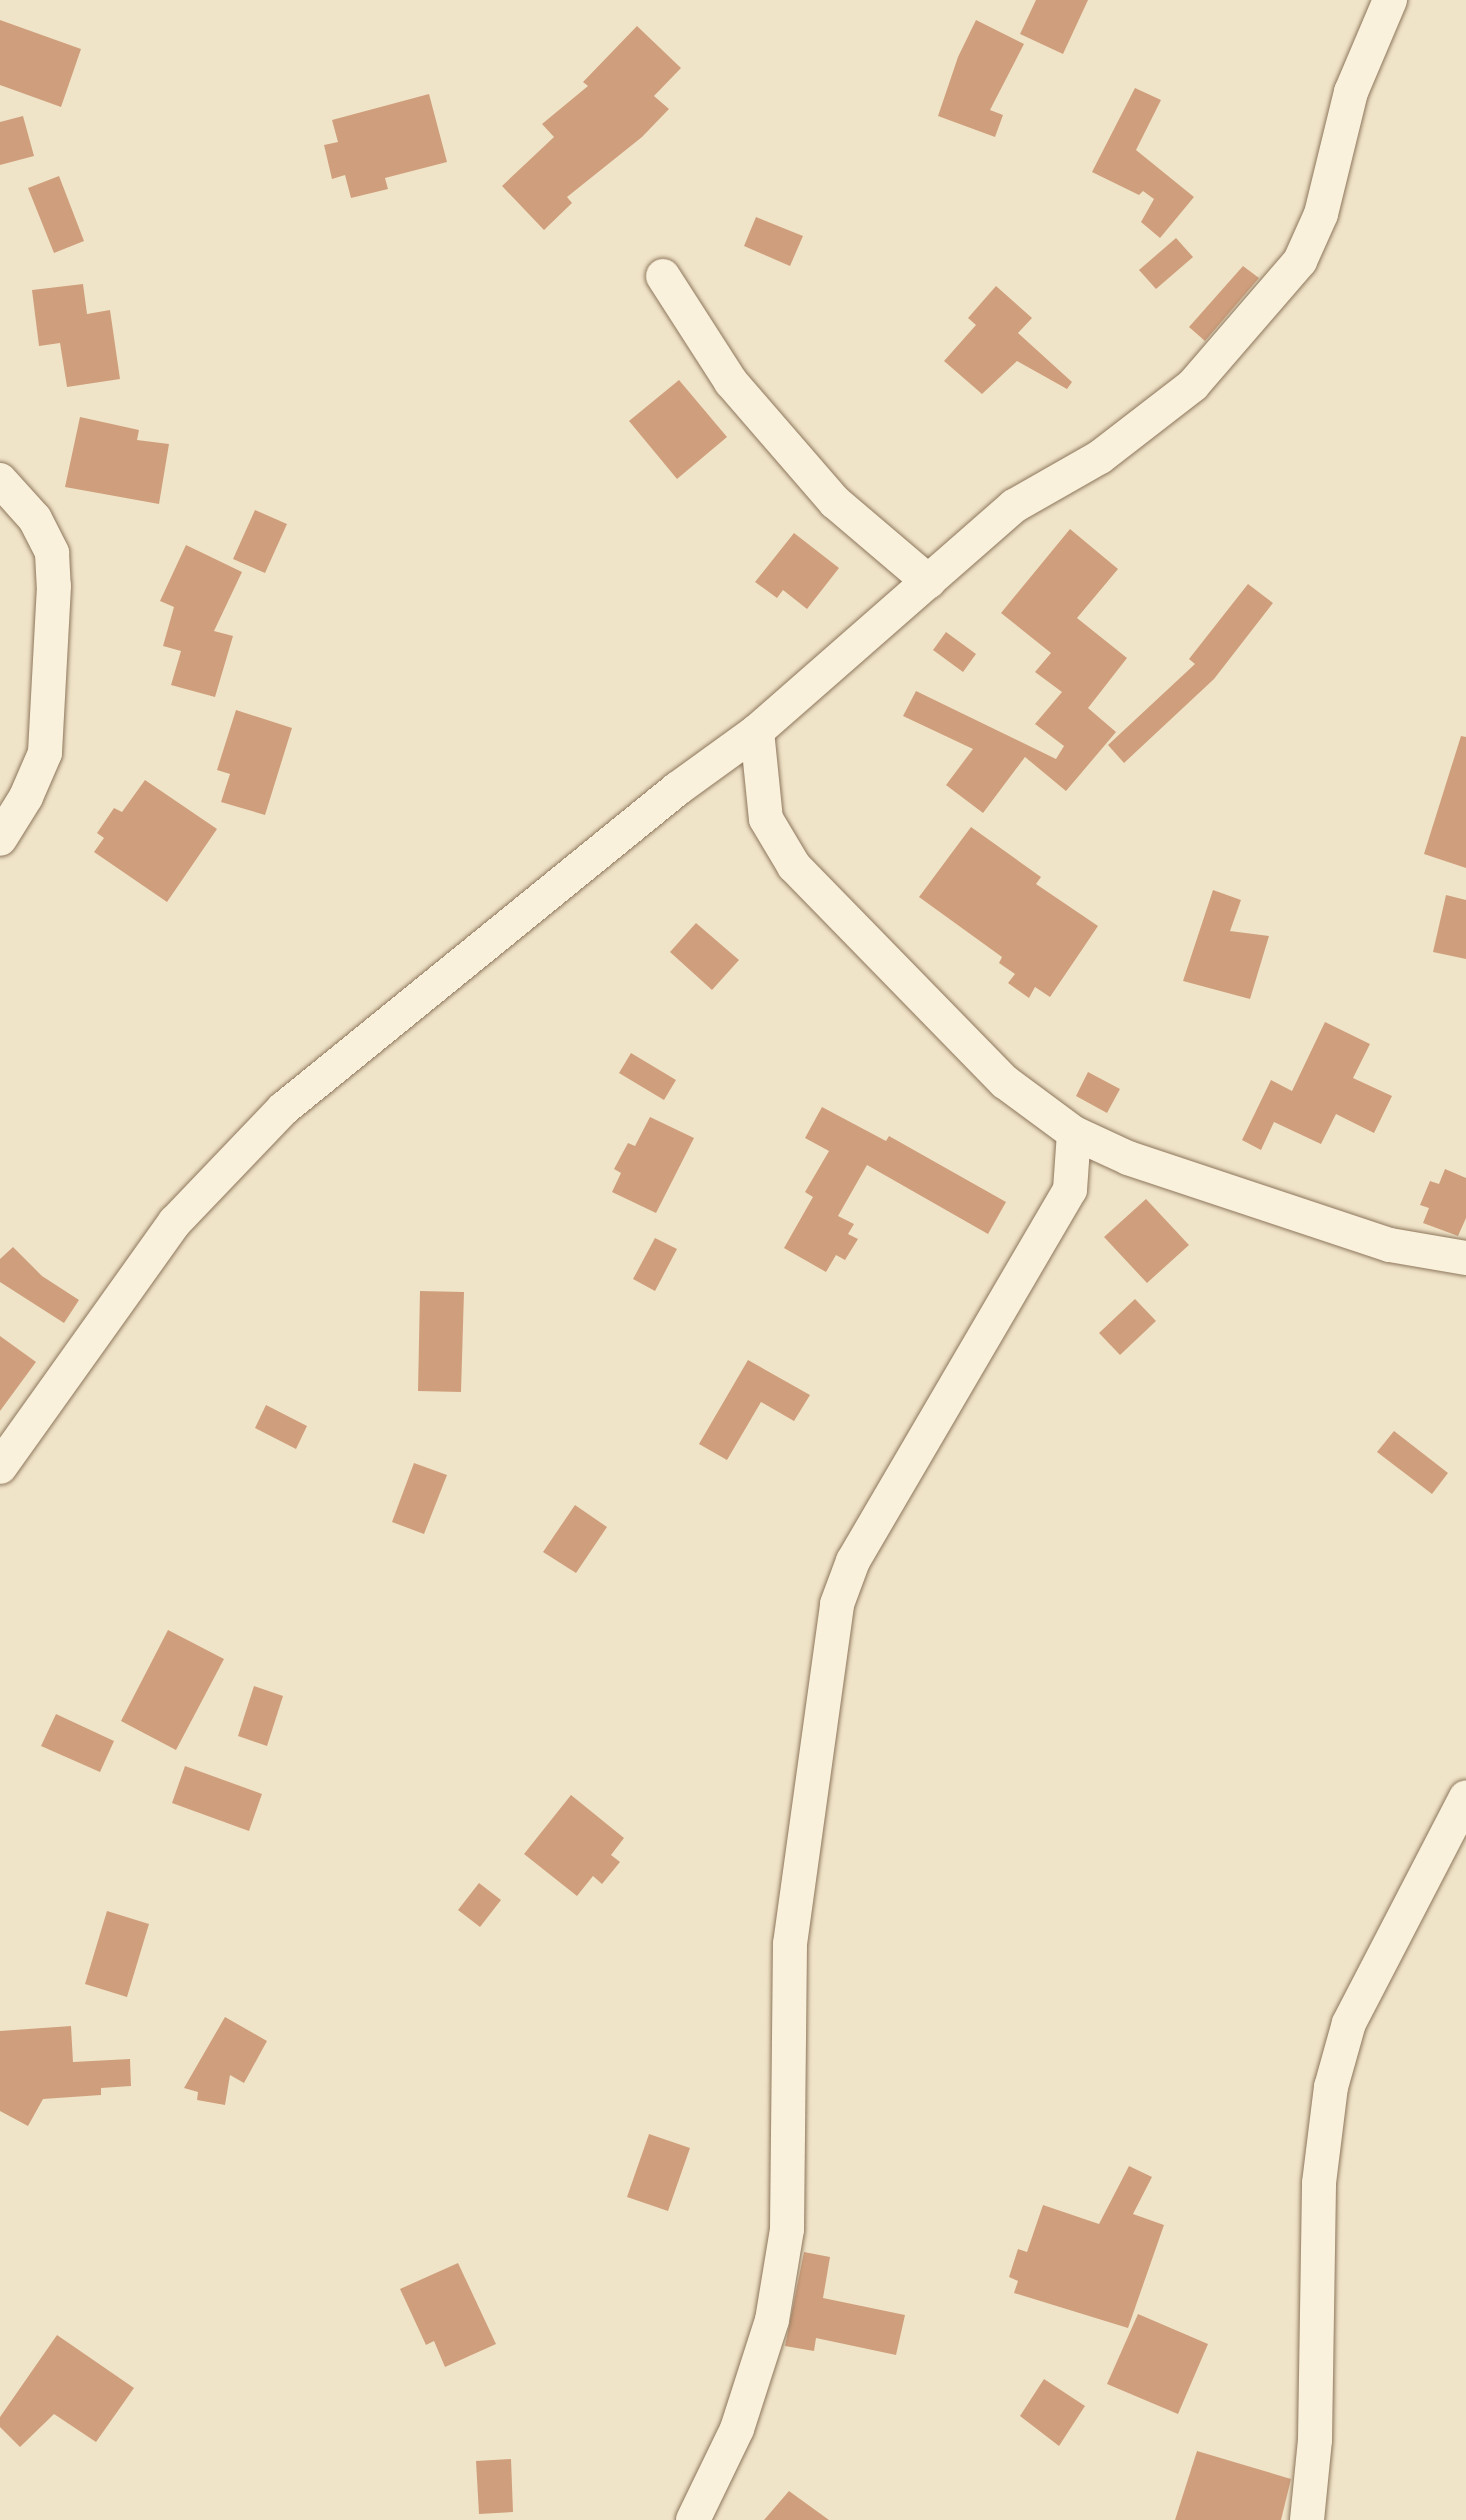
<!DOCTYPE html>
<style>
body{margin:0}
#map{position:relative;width:1466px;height:2520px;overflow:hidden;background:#f0e4c8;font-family:"Roboto Serif",serif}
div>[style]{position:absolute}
.building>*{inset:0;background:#cf9f7d}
.roads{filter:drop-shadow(0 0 2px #8d765c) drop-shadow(0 0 2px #8d765c)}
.minor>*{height:34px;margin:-17px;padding:0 17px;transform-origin:17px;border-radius:17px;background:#faf1dc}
span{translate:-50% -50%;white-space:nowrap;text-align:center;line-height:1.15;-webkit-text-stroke:7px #f7eed8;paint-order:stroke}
</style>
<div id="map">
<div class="building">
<i style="clip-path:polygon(1036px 0,1088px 0,1063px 54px,1020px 34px)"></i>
<i style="clip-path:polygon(0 20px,81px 49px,61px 107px,0 85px)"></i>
<i style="clip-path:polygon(976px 20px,1024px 44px,990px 110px,1003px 115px,995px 137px,938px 116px,958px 57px)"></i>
<i style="clip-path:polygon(637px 26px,681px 68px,654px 96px,669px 109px,642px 137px,567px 197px,572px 203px,544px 230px,502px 186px,554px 137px,542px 124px,588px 86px,583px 82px)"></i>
<i style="clip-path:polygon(1135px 88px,1161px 100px,1136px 150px,1194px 197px,1160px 238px,1141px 222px,1154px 199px,1143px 191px,1139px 195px,1092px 172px)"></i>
<i style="clip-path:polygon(429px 94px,447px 162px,385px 178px,388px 189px,351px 198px,345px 175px,332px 179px,324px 145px,338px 142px,332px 120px)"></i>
<i style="clip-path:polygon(23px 116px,34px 156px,0 165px,0 122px)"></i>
<i style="clip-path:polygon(59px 176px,84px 241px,54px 253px,28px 188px)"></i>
<i style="clip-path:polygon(756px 217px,803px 236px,790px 266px,744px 246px)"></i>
<i style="clip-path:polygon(1176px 238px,1193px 257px,1156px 289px,1139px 270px)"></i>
<i style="clip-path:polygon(1243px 266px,1259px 278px,1205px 341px,1189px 327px)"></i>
<i style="clip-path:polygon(83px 284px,87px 314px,110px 310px,120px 379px,67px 387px,60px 343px,39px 346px,32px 290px)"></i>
<i style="clip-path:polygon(996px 286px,1032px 318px,1018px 333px,1072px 382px,1067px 389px,1017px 361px,982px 394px,944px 361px,976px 325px,968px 318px)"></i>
<i style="clip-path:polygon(679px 380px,727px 437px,677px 479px,629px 421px)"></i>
<i style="clip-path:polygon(80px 417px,139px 430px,137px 440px,169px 444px,159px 504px,65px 487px)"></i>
<i style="clip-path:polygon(255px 510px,287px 524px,265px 573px,233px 559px)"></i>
<i style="clip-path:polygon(1070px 529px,1118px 569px,1077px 618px,1127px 658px,1088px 708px,1116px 732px,1066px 791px,1025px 757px,983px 813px,946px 785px,973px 749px,903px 716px,916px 691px,1056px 759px,1064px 746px,1035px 724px,1062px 692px,1035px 672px,1051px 653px,1001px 613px)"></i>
<i style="clip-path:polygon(794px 533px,839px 568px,807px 609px,783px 590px,777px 598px,755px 582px)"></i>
<i style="clip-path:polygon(186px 545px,242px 572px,214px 631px,233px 636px,215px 697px,171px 685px,181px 651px,163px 646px,174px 607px,160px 601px)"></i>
<i style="clip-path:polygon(1248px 584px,1273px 603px,1214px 679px,1124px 763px,1108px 745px,1195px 664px,1189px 659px)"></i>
<i style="clip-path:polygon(946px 632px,976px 654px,963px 672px,933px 650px)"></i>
<i style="clip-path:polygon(236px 710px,292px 728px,265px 815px,221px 802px,230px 774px,217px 770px)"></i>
<i style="clip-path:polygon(1461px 736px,1466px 737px,1466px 868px,1424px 854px)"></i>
<i style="clip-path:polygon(145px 780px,217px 829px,167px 902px,94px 852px,104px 838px,97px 833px,114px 808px,122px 812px)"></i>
<i style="clip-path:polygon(971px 827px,1041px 877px,1036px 884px,1098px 926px,1050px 997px,1035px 987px,1029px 998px,1008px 983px,1015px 974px,999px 963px,1002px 957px,919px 897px)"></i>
<i style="clip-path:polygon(1213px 890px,1241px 900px,1230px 931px,1269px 936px,1250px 999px,1183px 981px)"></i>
<i style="clip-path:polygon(1446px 895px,1466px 900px,1466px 959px,1433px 952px)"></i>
<i style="clip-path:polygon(696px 923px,739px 960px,712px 990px,670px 952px)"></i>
<i style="clip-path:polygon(1325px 1022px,1370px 1044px,1353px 1078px,1392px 1096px,1374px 1133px,1336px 1114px,1321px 1144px,1274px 1122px,1261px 1150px,1242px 1140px,1271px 1080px,1292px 1091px)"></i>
<i style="clip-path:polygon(631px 1053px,676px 1080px,664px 1100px,619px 1073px)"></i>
<i style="clip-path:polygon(1088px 1072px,1120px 1089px,1107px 1113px,1076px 1096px)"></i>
<i style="clip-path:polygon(822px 1107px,886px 1141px,889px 1136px,1006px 1202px,988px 1234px,867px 1165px,838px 1216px,854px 1224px,848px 1234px,858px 1239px,845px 1260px,836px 1255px,826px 1272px,784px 1248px,813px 1197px,805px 1192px,829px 1151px,805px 1138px)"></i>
<i style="clip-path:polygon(650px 1117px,694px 1138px,656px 1213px,612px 1192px,621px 1173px,614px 1169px,628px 1143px,635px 1146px)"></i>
<i style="clip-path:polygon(1445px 1169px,1466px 1178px,1466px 1218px,1458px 1236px,1423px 1223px,1429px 1208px,1420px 1205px,1430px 1181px,1439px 1184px)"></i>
<i style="clip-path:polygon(1146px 1199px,1189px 1245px,1147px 1283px,1104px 1237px)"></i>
<i style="clip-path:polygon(655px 1238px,677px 1249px,655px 1291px,633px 1279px)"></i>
<i style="clip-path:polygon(13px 1247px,42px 1276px,79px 1300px,64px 1323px,0 1282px,0 1259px)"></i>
<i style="clip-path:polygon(420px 1291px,464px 1292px,461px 1392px,418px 1391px)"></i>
<i style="clip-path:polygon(1135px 1299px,1156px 1321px,1120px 1355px,1099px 1333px)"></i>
<i style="clip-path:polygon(0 1336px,36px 1362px,0 1411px)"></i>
<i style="clip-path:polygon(748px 1360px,810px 1395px,794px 1421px,761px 1402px,727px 1460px,699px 1444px)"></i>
<i style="clip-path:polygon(266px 1405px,307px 1426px,296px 1449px,255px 1428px)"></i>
<i style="clip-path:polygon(1394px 1431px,1448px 1473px,1432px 1494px,1377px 1452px)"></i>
<i style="clip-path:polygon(414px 1463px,447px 1475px,424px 1534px,392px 1522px)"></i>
<i style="clip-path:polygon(575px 1505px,607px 1527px,576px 1573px,543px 1552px)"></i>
<i style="clip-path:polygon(168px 1630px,224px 1659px,176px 1750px,121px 1721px)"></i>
<i style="clip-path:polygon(254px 1686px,283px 1696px,267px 1746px,238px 1736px)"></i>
<i style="clip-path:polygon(56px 1714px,114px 1741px,100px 1772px,41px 1746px)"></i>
<i style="clip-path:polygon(185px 1766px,262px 1794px,249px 1831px,172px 1803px)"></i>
<i style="clip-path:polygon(571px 1795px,624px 1838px,611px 1855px,620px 1862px,602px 1884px,593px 1876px,577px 1896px,524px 1854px)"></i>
<i style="clip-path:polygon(479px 1883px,501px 1900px,480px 1927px,458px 1910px)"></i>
<i style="clip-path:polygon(107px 1911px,149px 1924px,127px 1997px,85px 1984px)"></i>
<i style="clip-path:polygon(225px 2017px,267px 2041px,244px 2083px,230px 2075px,225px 2105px,197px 2100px,198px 2092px,184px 2088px)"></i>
<i style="clip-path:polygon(71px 2026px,73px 2062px,130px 2059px,131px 2086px,101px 2088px,101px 2095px,43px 2099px,28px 2126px,0 2111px,0 2031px)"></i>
<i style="clip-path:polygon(649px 2134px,690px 2148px,668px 2211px,627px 2197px)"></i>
<i style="clip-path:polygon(1129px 2166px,1152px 2177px,1133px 2214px,1164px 2225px,1128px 2328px,1014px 2293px,1018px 2281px,1009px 2277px,1018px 2249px,1027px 2252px,1043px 2205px,1099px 2224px)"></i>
<i style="clip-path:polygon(804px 2252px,830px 2257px,823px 2298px,905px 2315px,896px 2355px,816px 2338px,814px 2351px,785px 2346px)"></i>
<i style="clip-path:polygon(458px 2263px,496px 2344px,445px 2367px,434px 2341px,426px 2345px,400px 2289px)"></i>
<i style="clip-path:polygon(1138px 2314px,1208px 2344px,1178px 2414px,1107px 2384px)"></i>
<i style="clip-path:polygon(57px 2335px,134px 2388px,96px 2442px,54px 2414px,20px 2447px,0 2427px,0 2417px)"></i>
<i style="clip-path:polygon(1044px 2379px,1085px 2406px,1059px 2446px,1020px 2416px)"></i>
<i style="clip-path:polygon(1197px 2451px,1291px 2479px,1281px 2520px,1175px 2520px)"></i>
<i style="clip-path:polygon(511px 2459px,513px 2512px,479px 2514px,476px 2461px)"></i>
<i style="clip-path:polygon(789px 2491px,829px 2520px,764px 2520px)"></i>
</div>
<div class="roads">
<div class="minor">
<i style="left:663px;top:276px;width:126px;rotate:57.3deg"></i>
<i style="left:731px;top:382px;width:159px;rotate:49.1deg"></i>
<i style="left:835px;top:502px;width:123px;rotate:40.4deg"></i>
<i style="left:0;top:480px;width:52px;rotate:48.1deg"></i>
<i style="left:35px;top:519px;width:38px;rotate:63deg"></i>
<i style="left:52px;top:553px;width:33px;rotate:87deg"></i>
<i style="left:54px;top:586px;width:167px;rotate:93.1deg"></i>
<i style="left:45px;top:753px;width:48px;rotate:113.4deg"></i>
<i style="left:26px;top:797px;width:49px;rotate:121.8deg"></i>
<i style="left:757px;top:731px;width:88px;rotate:84.2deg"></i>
<i style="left:766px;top:819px;width:55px;rotate:59.2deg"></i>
<i style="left:794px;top:866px;width:302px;rotate:45.7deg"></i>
<i style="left:1005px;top:1082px;width:86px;rotate:36.5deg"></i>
<i style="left:1074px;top:1133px;width:60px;rotate:24.8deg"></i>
<i style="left:1128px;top:1158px;width:276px;rotate:18.4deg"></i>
<i style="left:1390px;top:1245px;width:77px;rotate:9.7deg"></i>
<i style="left:0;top:1467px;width:301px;rotate:-54.5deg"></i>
<i style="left:175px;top:1222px;width:156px;rotate:-46.3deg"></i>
<i style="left:283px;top:1109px;width:508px;rotate:-39.08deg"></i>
<i style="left:677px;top:789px;width:99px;rotate:-35.9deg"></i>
<i style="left:757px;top:731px;width:342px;rotate:-41.2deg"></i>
<i style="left:1014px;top:506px;width:99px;rotate:-29.7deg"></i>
<i style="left:1100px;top:457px;width:118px;rotate:-37.7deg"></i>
<i style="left:1193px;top:385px;width:164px;rotate:-49.2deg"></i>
<i style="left:1300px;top:261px;width:51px;rotate:-65.9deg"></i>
<i style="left:1321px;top:214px;width:126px;rotate:-76.2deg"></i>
<i style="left:1351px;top:92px;width:100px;rotate:-67deg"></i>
<i style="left:693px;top:2520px;width:101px;rotate:-64.2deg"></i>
<i style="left:737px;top:2429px;width:114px;rotate:-72.2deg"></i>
<i style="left:772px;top:2320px;width:92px;rotate:-80.6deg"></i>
<i style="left:787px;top:2229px;width:285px;rotate:-89.4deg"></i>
<i style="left:790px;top:1944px;width:343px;rotate:-82.1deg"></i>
<i style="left:837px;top:1604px;width:46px;rotate:-69.6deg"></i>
<i style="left:853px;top:1561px;width:430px;rotate:-59.7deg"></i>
<i style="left:1070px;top:1190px;width:57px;rotate:-86deg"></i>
<i style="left:1307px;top:2520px;width:80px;rotate:-84.3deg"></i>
<i style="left:1315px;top:2440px;width:257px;rotate:-89.1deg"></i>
<i style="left:1319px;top:2183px;width:97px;rotate:-82.9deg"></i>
<i style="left:1331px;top:2087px;width:66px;rotate:-74.3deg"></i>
<i style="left:1349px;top:2023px;width:254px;rotate:-62.6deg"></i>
</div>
</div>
</div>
